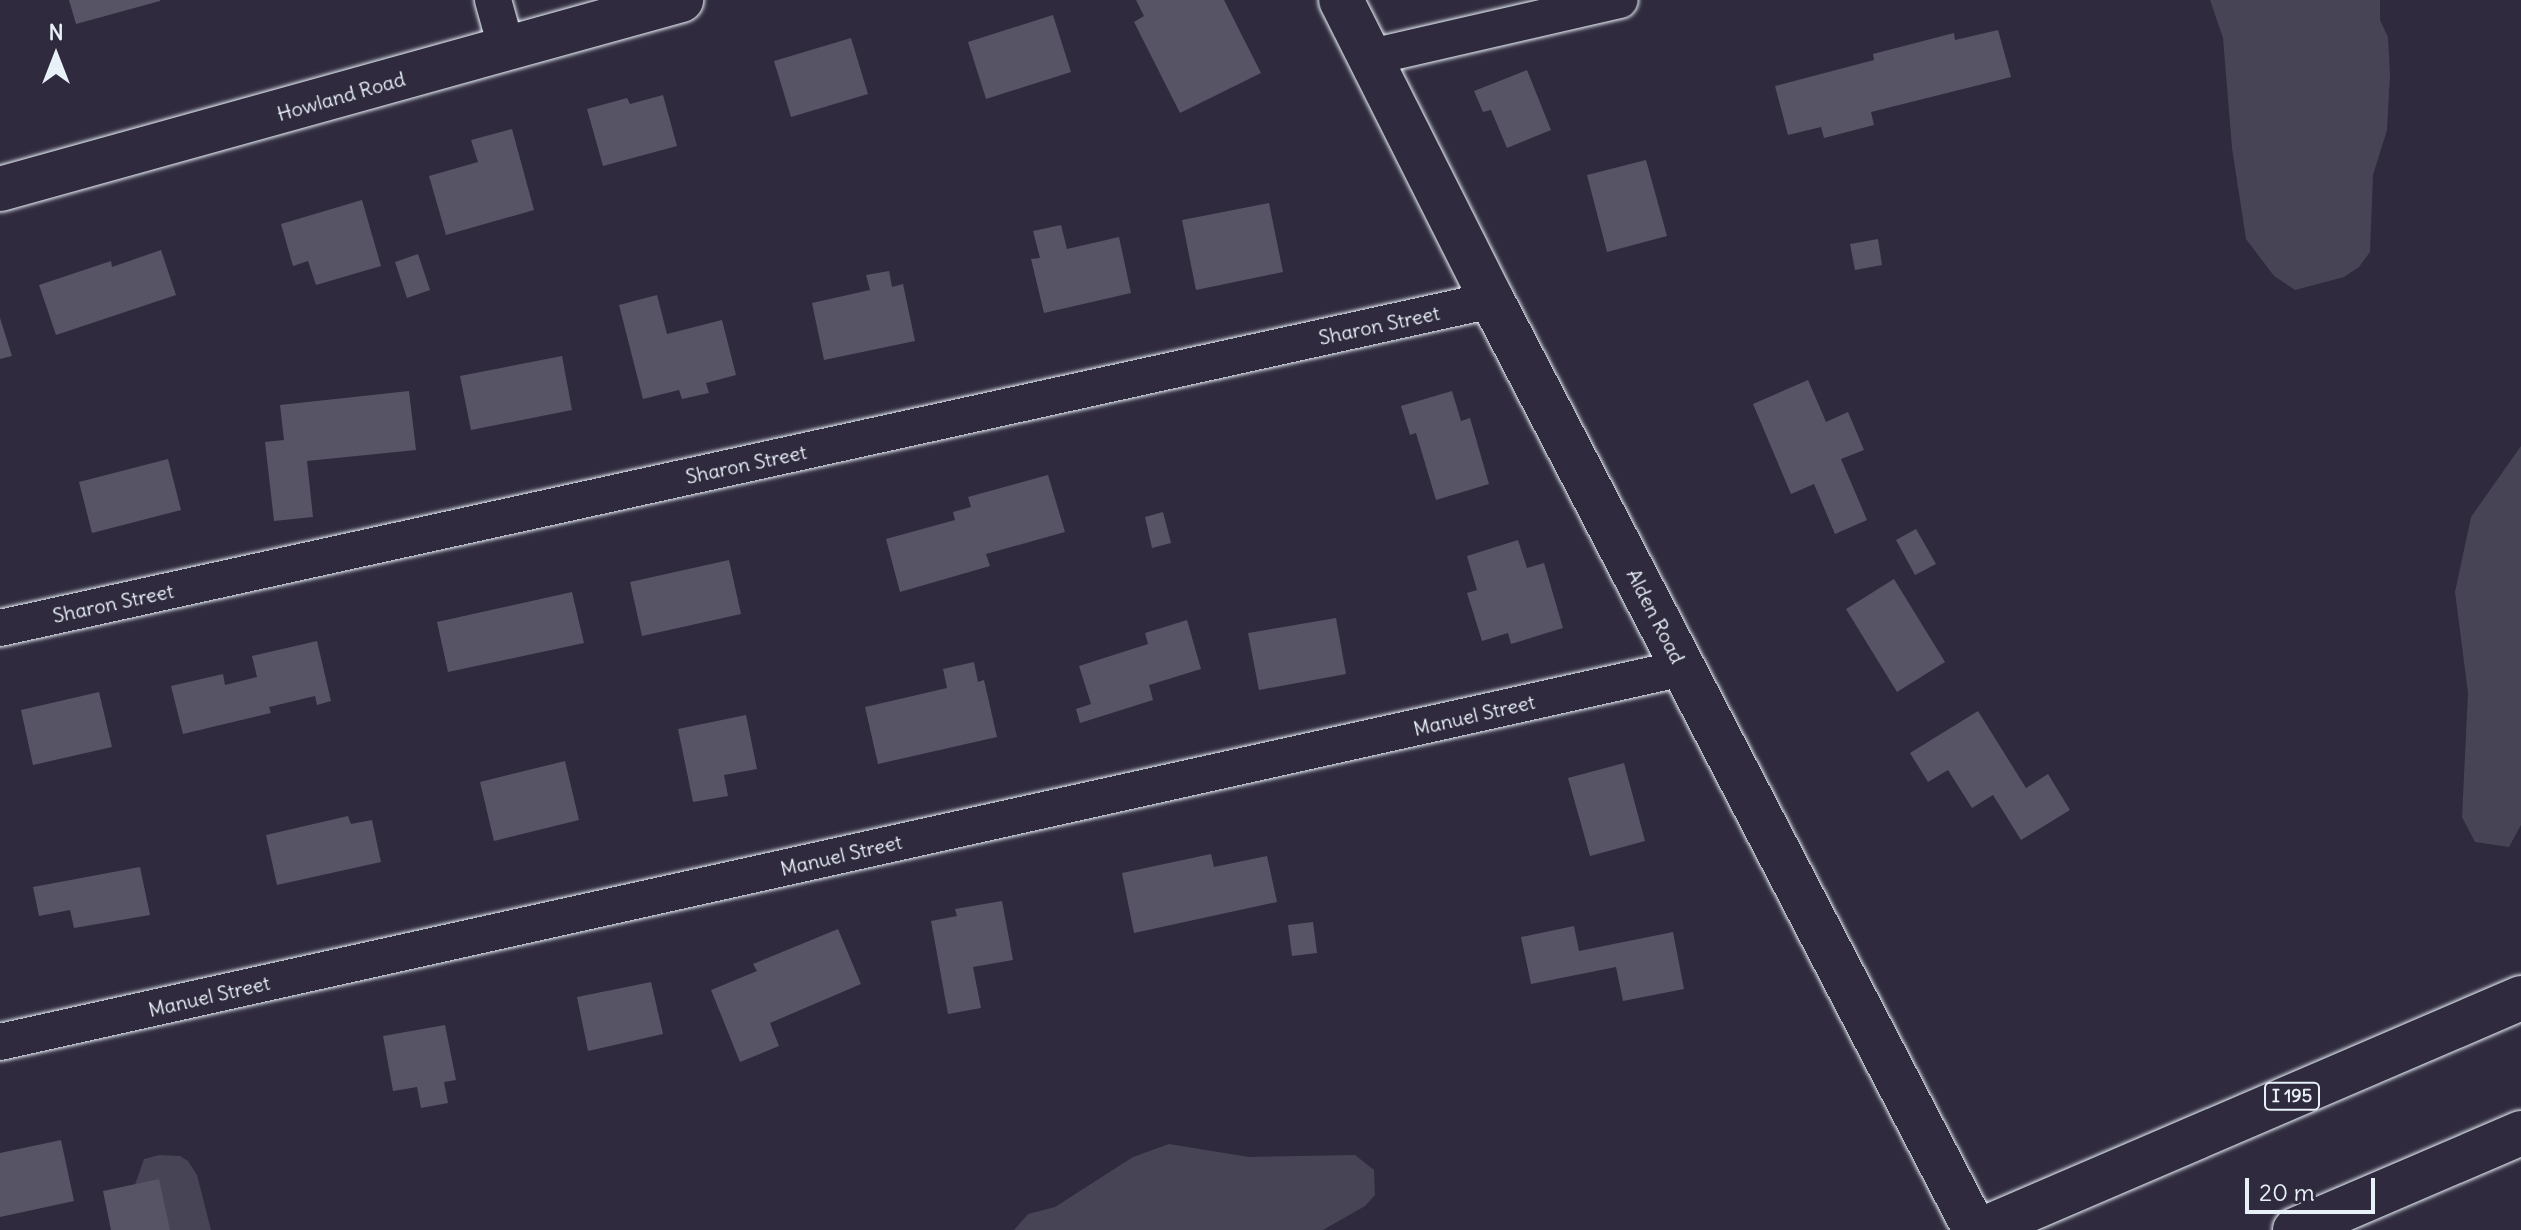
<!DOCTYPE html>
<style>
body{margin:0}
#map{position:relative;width:2521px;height:1230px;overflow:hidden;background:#2f2a3d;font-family:Delius,sans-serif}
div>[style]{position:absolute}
.green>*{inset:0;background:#464455}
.building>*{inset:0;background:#575565}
.roads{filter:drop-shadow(0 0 2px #e8f1f8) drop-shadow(0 0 2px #e8f1f8)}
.street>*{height:36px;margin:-18px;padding:0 18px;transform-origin:18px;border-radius:18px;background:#2f2a3d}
.secondary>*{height:44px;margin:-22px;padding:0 22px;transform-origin:22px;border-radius:22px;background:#2f2a3d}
.highway>*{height:44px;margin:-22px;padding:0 22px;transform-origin:22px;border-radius:22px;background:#2f2a3d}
span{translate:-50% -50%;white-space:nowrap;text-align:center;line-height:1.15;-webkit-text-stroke:8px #2f2a3d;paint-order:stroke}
.shield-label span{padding:2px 6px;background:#2f2a3d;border:2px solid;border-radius:6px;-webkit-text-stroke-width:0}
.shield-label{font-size:18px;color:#e8f1f8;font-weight:700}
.street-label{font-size:20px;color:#e8f1f8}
.north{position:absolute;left:16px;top:16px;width:80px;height:80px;-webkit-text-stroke:6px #2f2a3d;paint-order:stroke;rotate:0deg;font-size:22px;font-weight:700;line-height:32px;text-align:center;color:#e8f1f8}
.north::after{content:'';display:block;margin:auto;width:28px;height:36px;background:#e8f1f8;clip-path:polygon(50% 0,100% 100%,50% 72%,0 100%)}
.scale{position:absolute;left:2245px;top:1178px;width:130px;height:36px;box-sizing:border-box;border:4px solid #e8f1f8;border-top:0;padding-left:10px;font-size:24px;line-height:28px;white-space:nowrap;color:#e8f1f8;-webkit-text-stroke:6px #2f2a3d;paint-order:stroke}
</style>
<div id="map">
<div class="green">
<i style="clip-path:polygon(2210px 0,2380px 0,2380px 20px,2388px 37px,2390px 75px,2387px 130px,2373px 175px,2370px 252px,2359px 267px,2344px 277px,2295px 290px,2274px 276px,2246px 239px,2232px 148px,2223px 38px)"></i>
<i style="clip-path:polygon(2521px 446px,2521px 825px,2509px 847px,2475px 842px,2462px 817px,2468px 693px,2455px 592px,2471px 517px)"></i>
<i style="clip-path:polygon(1169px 1144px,1249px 1157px,1355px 1155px,1374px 1170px,1375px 1195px,1365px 1206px,1323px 1230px,1014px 1230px,1028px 1214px,1055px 1207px,1133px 1157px)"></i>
<i style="clip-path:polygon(159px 1155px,180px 1156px,188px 1161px,197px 1175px,211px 1230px,119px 1230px,144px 1159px)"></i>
</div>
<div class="building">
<i style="clip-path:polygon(69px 0,160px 0,160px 1px,76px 24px)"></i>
<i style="clip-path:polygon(1136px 0,1224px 0,1261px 73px,1180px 113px,1134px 22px,1144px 16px)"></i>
<i style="clip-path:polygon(1053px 15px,1071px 72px,986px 99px,968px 42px)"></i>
<i style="clip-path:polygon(1998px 30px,2011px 77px,1871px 112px,1874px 125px,1824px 138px,1821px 127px,1788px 135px,1775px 86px,1874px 60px,1873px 54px,1954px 33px,1955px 40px)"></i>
<i style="clip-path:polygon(851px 38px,868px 94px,791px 117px,774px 61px)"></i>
<i style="clip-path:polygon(1527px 70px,1551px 130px,1507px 148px,1491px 110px,1483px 112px,1474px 91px)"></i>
<i style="clip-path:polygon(663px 95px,677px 146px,603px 166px,587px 109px,627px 98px,630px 104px)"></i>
<i style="clip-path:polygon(512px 129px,534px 210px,446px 235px,429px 176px,478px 162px,471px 140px)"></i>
<i style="clip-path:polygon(1646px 160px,1667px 236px,1607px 252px,1587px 175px)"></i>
<i style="clip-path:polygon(362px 200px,381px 266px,316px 285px,308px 261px,293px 266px,281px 224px)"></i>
<i style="clip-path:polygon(1269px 203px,1283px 272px,1196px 290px,1182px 220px)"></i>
<i style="clip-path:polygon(1061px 225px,1067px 249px,1119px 237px,1131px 293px,1044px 313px,1031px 259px,1040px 258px,1033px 231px)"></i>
<i style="clip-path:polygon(1878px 239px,1882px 265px,1855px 270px,1850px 244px)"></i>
<i style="clip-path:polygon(161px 250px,176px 295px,56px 335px,39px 285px,111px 261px,112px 267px)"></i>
<i style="clip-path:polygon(418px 254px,430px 290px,407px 298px,395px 262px)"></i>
<i style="clip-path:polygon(889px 271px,892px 287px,903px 284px,915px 341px,824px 360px,812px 303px,870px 290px,866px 275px)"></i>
<i style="clip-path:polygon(657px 295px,667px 334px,722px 320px,736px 375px,706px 383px,709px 393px,682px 399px,679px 390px,643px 399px,619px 305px)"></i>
<i style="clip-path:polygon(0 318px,12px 356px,0 359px)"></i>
<i style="clip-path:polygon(562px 356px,572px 410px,471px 430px,460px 376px)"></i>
<i style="clip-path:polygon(1808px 380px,1826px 422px,1848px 412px,1864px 450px,1841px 459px,1867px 520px,1835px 534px,1814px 484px,1791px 494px,1753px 404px)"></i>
<i style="clip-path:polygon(409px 391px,416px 450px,307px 461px,313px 517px,274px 521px,265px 442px,284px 440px,280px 405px)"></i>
<i style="clip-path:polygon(1452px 391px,1461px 421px,1470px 418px,1489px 484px,1436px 500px,1416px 433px,1410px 435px,1401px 406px)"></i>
<i style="clip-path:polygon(168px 459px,181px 510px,92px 533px,79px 482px)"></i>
<i style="clip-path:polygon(1048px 475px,1065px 532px,986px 554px,990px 566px,900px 592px,886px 539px,955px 520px,953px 512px,971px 507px,968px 497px)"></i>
<i style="clip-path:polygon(1163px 512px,1171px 543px,1152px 548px,1145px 517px)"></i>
<i style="clip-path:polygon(1916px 529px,1936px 564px,1915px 575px,1896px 540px)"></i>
<i style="clip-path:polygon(1518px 540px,1527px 568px,1544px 563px,1563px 628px,1511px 644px,1508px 633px,1482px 641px,1467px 593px,1477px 590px,1467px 556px)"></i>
<i style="clip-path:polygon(729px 560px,741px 614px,642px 636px,630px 582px)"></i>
<i style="clip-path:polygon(1894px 579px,1945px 662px,1897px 692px,1846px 609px)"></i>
<i style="clip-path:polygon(572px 592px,584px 643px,448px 672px,437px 622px)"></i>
<i style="clip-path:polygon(1336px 618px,1346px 674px,1259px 690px,1248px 633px)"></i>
<i style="clip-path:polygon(1187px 620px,1201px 669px,1149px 685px,1153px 700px,1080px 723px,1076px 709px,1091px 704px,1079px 666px,1148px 644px,1145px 633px)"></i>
<i style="clip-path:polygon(317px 641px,331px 701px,317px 705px,315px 696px,269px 707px,271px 713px,183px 734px,171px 686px,223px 674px,225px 685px,257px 677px,252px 656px)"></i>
<i style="clip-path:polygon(974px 662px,978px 682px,984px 680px,997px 737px,878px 764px,865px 707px,947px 688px,943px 669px)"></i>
<i style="clip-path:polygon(99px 692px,112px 747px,33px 765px,21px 710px)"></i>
<i style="clip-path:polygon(1978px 711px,2026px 788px,2048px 774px,2070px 810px,2021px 840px,1993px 795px,1972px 808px,1948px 770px,1928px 782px,1910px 753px)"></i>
<i style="clip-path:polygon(746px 715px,757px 769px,724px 775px,728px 796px,693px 802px,678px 729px)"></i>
<i style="clip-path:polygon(565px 761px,579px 820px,494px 841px,480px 782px)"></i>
<i style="clip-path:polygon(1624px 763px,1645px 841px,1590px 856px,1568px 778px)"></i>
<i style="clip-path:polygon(348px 816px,351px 824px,372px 820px,381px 862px,277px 885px,266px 835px)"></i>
<i style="clip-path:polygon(1211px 854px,1214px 867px,1267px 856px,1277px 902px,1134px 933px,1122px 873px)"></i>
<i style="clip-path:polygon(140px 867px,150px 915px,74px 928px,70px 910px,39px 916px,33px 887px)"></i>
<i style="clip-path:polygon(1002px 901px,1013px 960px,973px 967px,981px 1008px,948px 1014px,931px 921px,957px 916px,955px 909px)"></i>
<i style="clip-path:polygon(1313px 922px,1317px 953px,1292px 956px,1288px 925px)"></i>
<i style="clip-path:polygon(1574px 926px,1579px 951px,1673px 932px,1684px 989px,1623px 1001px,1616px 967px,1531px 984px,1521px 937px)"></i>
<i style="clip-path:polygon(838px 929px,861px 984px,770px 1023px,779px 1046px,740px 1062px,711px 990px,757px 971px,753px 964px)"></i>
<i style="clip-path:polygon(651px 982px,663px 1034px,588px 1051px,577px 997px)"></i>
<i style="clip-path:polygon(445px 1025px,456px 1080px,444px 1082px,448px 1103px,421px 1108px,417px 1087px,393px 1091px,383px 1036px)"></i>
<i style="clip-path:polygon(61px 1140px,74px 1201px,0 1217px,0 1153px)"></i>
<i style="clip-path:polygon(159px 1179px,170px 1230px,111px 1230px,103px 1191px)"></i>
</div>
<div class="roads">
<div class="street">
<i style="left:493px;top:0;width:52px;rotate:74.4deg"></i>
<i style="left:1371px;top:57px;width:255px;rotate:-12.9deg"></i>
<i style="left:0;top:628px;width:1528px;rotate:-12.4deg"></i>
<i style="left:0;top:1042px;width:1724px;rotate:-12.53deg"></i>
</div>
<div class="secondary">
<i style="left:1341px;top:0;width:336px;rotate:63.3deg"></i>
<i style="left:1492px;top:300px;width:1048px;rotate:62.55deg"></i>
<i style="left:0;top:189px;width:707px;rotate:-15.51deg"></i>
</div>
<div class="highway">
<i style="left:1981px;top:1230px;width:588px;rotate:-23.25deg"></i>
<i style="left:2295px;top:1230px;width:246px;rotate:-23.2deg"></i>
</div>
</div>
<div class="shield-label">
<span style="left:2292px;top:1096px">I 195</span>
</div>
<div class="street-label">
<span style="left:341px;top:96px;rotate:-16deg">Howland Road</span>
<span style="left:1379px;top:325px;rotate:-12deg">Sharon Street</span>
<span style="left:746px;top:464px;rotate:-12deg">Sharon Street</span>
<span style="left:113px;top:603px;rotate:-12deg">Sharon Street</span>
<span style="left:1656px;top:616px;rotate:63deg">Alden Road</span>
<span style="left:1474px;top:715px;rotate:-13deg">Manuel Street</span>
<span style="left:841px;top:855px;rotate:-13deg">Manuel Street</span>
<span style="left:209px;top:996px;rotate:-13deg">Manuel Street</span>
</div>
<div class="north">N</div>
<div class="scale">20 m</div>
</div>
